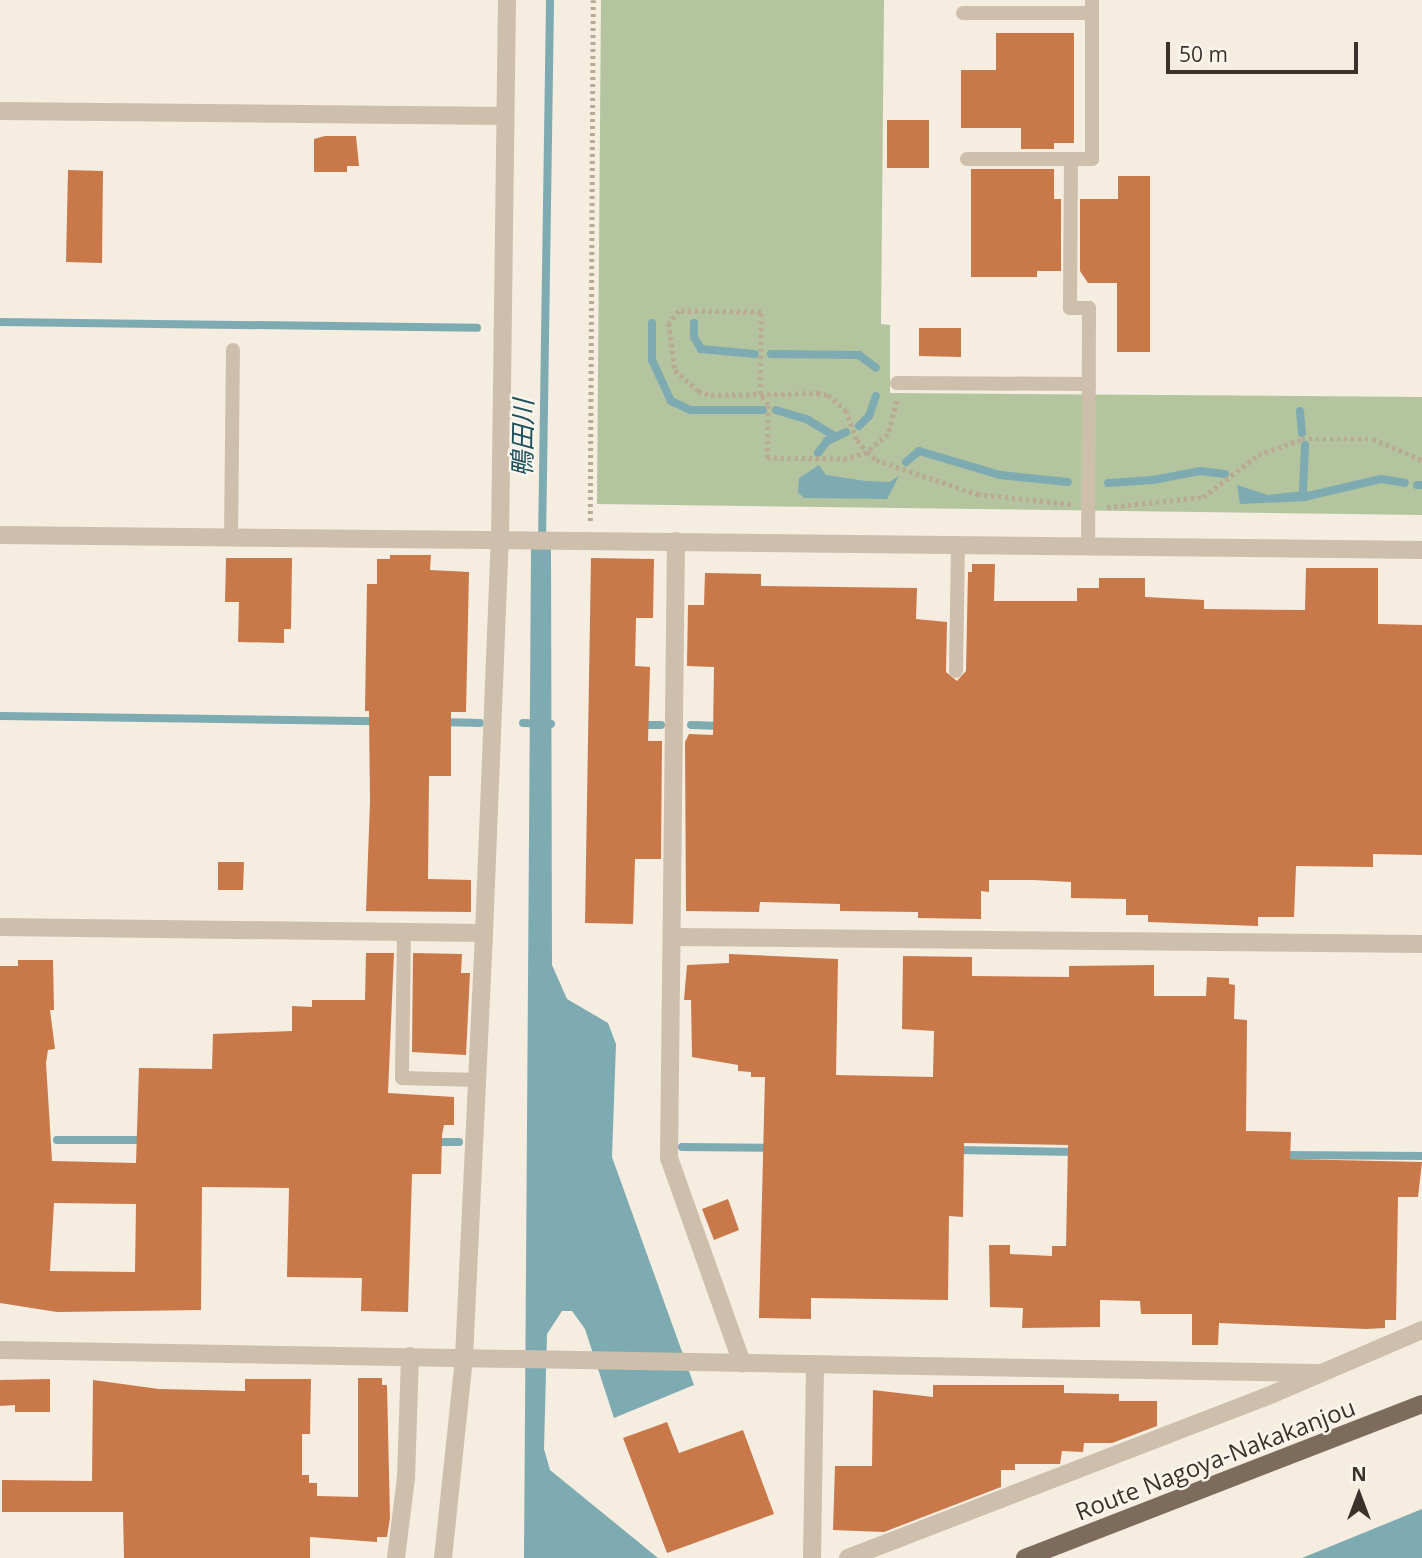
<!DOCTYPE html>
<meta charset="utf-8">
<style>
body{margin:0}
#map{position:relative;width:1422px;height:1558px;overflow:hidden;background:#f4ede0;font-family:"Open Sans","Noto Sans JP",sans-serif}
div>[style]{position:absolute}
.green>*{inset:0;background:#b3c49f}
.water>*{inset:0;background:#7eaab2}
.stream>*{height:8px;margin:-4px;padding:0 4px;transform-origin:4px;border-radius:4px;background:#7eaab2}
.building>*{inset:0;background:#c9784a}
.path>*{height:4.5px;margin-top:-2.25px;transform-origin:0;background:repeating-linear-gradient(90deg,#b9a995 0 3.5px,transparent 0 7px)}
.service>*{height:14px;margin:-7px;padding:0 7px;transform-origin:7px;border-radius:7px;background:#cdbfab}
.minor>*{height:18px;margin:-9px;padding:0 9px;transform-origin:9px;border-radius:9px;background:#cdbfab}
.primary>*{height:18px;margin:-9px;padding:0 9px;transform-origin:9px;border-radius:9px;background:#7d6b5b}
span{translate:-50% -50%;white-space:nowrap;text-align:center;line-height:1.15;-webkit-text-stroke:5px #fbf6ed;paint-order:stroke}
.street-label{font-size:24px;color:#3b322b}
.water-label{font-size:26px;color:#1e525e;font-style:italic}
.north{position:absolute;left:1324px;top:1460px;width:70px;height:70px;-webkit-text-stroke:5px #fbf6ed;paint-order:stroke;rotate:0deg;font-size:19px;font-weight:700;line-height:28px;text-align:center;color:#3b322b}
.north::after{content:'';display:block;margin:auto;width:24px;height:32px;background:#3b322b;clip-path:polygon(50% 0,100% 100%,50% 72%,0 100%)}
.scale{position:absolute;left:1166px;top:42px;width:192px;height:32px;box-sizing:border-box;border:4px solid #3b322b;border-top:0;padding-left:9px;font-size:21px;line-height:24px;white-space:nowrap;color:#3b322b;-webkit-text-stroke:5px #fbf6ed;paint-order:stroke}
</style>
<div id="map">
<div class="green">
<i style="clip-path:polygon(601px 0,884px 0,881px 324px,890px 325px,890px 393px,1422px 397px,1422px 515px,597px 504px)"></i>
</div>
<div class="water">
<i style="clip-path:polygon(819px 465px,826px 475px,866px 481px,889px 482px,899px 476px,887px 499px,804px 498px,798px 492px,799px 478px)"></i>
<i style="clip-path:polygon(1237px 485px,1268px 495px,1303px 491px,1308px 501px,1240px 504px)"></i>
<i style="clip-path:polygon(531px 549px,551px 549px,552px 965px,567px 999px,608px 1023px,616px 1044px,612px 1157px,694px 1385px,614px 1418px,585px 1329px,572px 1311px,562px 1311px,547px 1334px,544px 1449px,550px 1470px,658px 1558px,524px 1558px)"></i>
<i style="clip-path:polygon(1422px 1509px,1422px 1558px,1302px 1558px)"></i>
</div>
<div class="stream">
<i style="left:0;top:322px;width:477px;rotate:0.7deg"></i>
<i style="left:652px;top:323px;width:37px;rotate:90deg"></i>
<i style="left:652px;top:360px;width:45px;rotate:65.1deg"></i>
<i style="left:671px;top:401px;width:21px;rotate:25deg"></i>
<i style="left:690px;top:410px;width:73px"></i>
<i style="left:694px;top:323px;width:14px;rotate:90deg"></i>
<i style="left:694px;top:337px;width:14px;rotate:60deg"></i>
<i style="left:701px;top:349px;width:54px;rotate:5.3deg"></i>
<i style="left:771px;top:354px;width:88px;rotate:0.7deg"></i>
<i style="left:859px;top:355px;width:21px;rotate:37deg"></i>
<i style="left:776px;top:410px;width:34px;rotate:17deg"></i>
<i style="left:808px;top:420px;width:33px;rotate:31deg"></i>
<i style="left:1300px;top:411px;width:22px;rotate:85deg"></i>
<i style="left:859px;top:426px;width:14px;rotate:-45deg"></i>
<i style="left:869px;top:416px;width:21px;rotate:-71deg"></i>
<i style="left:818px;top:453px;width:15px;rotate:-53deg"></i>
<i style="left:827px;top:441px;width:21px;rotate:-25deg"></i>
<i style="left:906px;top:462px;width:17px;rotate:-40deg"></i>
<i style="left:919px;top:451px;width:84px;rotate:16.5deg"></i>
<i style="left:1000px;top:475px;width:68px;rotate:5.9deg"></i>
<i style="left:1108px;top:483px;width:45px;rotate:-3.8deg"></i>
<i style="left:1153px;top:480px;width:48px;rotate:-10.8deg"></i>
<i style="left:1200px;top:471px;width:25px;rotate:7deg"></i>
<i style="left:1417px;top:485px;width:5px"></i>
<i style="left:1303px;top:491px;width:46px;rotate:-87.5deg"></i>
<i style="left:1308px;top:496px;width:75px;rotate:-13.1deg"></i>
<i style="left:1381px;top:479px;width:24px;rotate:9deg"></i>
<i style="left:542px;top:542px;width:542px;rotate:-89.15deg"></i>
<i style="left:0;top:716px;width:378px;rotate:0.8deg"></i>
<i style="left:440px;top:722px;width:40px;rotate:1.4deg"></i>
<i style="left:523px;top:723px;width:28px;rotate:2deg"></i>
<i style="left:649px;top:725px;width:12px"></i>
<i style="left:691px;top:725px;width:32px;rotate:2deg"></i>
<i style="left:57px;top:1140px;width:89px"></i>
<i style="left:431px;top:1142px;width:28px"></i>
<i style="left:682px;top:1147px;width:90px;rotate:0.6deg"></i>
<i style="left:956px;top:1150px;width:120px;rotate:1deg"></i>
<i style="left:1281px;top:1155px;width:141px;rotate:0.4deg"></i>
</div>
<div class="building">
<i style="clip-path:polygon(996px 33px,1074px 33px,1074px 143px,1054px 143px,1054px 149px,1021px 149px,1021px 128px,961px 128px,961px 70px,996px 70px)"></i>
<i style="clip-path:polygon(887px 120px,929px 120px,929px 168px,887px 168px)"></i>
<i style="clip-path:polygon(325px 136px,356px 136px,359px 166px,347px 166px,347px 172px,314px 172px,314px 139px)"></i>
<i style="clip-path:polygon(971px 169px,1054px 169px,1054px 199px,1061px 199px,1061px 271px,1037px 271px,1037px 277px,971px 277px)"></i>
<i style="clip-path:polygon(68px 170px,103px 171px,102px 263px,66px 262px)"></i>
<i style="clip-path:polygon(1118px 176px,1150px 176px,1150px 352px,1117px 352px,1117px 283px,1088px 283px,1080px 271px,1080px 199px,1118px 199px)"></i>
<i style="clip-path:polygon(919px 328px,961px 328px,961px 357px,919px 356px)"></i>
<i style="clip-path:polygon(390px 555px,431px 555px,430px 570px,469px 572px,466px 712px,451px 712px,451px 776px,429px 776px,428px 879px,471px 880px,471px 912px,366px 911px,370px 802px,369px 711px,365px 711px,367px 584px,377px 584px,377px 559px,390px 559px)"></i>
<i style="clip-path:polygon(226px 558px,292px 558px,291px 629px,284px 629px,284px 643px,238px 642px,239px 602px,225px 602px)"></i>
<i style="clip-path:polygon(591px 558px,654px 559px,653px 618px,636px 618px,635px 666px,650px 667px,648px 741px,662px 741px,661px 859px,635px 859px,633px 924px,585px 923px)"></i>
<i style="clip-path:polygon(972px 564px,995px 564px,994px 601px,1077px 601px,1077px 588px,1099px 588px,1099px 578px,1145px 578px,1145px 597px,1204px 600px,1204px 609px,1305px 610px,1306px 568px,1378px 568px,1378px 624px,1422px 625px,1422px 855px,1373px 854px,1373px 867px,1296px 866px,1294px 917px,1258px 917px,1258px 926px,1148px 922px,1148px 915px,1126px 915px,1126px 899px,1071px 898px,1071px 882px,1033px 880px,989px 880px,989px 892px,981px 891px,981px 919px,918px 918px,918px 912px,840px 911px,840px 904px,760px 902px,759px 912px,686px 911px,685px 742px,689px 734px,713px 735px,714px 667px,687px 666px,688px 605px,704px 605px,705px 573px,761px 574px,761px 586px,917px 588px,916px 619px,947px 622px,946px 672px,957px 681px,966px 671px,968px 572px,972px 572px)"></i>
<i style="clip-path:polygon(218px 862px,244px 862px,243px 890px,218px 890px)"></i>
<i style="clip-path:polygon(evenodd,366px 953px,394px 953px,388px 1093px,454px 1097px,454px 1125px,444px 1125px,442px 1135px,441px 1174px,412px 1174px,408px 1312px,361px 1311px,362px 1278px,287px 1277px,289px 1188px,202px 1187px,201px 1310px,57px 1312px,0 1303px,0 966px,18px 966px,18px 960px,53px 960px,54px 1010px,50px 1010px,55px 1049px,48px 1050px,46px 1063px,52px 1161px,136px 1163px,139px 1068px,212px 1069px,213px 1034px,292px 1031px,292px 1006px,312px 1007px,312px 1000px,365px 1000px,366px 953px,54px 1203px,136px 1204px,135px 1272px,50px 1271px,54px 1203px)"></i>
<i style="clip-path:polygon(413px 953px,462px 954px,461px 973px,470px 973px,466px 1055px,412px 1052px)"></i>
<i style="clip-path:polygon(729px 954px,838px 959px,836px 1075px,933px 1077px,934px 1031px,902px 1029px,903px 956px,972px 957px,972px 976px,1069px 977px,1069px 966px,1154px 965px,1154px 996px,1206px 996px,1207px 977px,1229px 978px,1229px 984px,1235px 985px,1234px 1019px,1247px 1020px,1246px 1131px,1291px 1132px,1290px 1159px,1422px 1162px,1418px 1197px,1398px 1197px,1396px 1320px,1385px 1320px,1385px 1328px,1366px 1329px,1219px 1323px,1218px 1345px,1192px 1345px,1192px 1314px,1141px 1314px,1140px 1301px,1100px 1300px,1100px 1327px,1022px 1328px,1023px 1308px,990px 1307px,989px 1245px,1010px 1245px,1010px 1254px,1052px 1256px,1052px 1246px,1066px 1246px,1068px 1145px,964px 1143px,963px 1217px,949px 1216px,948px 1300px,811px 1298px,811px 1319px,759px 1318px,765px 1077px,751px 1077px,751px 1072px,738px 1071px,738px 1065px,692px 1057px,691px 1000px,684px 1000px,687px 965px,729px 963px)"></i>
<i style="clip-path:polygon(728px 1199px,739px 1230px,714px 1240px,702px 1209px)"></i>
<i style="clip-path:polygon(358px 1378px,382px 1378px,382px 1385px,387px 1385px,390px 1518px,387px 1537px,377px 1537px,377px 1542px,310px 1537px,310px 1558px,124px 1558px,123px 1512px,2px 1512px,2px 1480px,92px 1481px,93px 1380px,159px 1389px,245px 1391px,245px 1379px,311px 1379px,310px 1434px,302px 1434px,302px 1475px,309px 1475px,309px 1483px,317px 1483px,317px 1496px,358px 1497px)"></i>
<i style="clip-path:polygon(50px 1379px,50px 1412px,15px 1412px,15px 1405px,0 1406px,0 1380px)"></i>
<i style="clip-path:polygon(933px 1385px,1064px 1385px,1064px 1393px,1119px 1394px,1119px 1401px,1157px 1401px,1157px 1426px,1112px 1443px,1084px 1443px,1083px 1452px,1062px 1451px,1060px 1464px,1015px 1464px,1015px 1470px,1001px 1470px,1001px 1487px,884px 1532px,833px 1530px,835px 1466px,872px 1466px,873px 1390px,933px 1397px)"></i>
<i style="clip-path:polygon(667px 1422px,679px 1453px,743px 1430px,774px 1514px,667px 1553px,623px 1438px)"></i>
</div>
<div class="path">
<i style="left:897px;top:401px;width:34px;rotate:105deg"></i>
<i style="left:888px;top:434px;width:28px;rotate:139deg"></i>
<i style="left:867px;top:452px;width:21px;rotate:161deg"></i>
<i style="left:847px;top:459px;width:80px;rotate:-179.3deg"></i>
<i style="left:767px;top:458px;width:53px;rotate:-88.9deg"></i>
<i style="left:768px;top:405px;width:14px;rotate:-126deg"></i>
<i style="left:760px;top:394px;width:82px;rotate:-89.3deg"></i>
<i style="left:761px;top:312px;width:82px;rotate:-179.3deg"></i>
<i style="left:679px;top:311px;width:16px;rotate:130deg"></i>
<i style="left:669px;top:323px;width:47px;rotate:82.7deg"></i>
<i style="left:675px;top:370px;width:31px;rotate:42deg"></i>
<i style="left:698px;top:391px;width:14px;rotate:17deg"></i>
<i style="left:711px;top:395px;width:49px;rotate:-1.2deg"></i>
<i style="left:760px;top:394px;width:57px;rotate:-1deg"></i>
<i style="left:817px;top:393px;width:11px;rotate:10deg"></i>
<i style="left:828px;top:395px;width:23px;rotate:40deg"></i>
<i style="left:846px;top:410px;width:32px;rotate:70deg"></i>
<i style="left:857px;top:440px;width:16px;rotate:50deg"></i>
<i style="left:867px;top:452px;width:12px;rotate:42deg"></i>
<i style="left:876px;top:460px;width:107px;rotate:18.6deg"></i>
<i style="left:977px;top:494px;width:95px;rotate:6.1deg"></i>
<i style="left:1107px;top:507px;width:97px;rotate:-5.9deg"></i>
<i style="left:1203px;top:497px;width:69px;rotate:-37.4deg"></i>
<i style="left:1258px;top:455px;width:47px;rotate:-20deg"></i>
<i style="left:1302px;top:439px;width:71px"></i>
<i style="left:1373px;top:439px;width:53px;rotate:23.2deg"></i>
<i style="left:590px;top:521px;width:521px;rotate:-89.67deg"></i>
</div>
<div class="service">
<i style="left:963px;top:13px;width:129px"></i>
<i style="left:967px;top:159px;width:125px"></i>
<i style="left:1092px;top:159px;width:159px;rotate:-90deg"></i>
<i style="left:1071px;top:159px;width:149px;rotate:90.4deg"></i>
<i style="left:1070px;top:308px;width:19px"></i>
<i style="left:1089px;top:308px;width:238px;rotate:90.2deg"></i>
<i style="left:897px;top:383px;width:192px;rotate:0.3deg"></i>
<i style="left:231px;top:538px;width:188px;rotate:-89.4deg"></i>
<i style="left:956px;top:671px;width:127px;rotate:-89.1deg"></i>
<i style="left:404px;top:932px;width:146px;rotate:90.8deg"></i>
<i style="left:402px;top:1078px;width:75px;rotate:1.5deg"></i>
</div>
<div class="minor">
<i style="left:0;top:111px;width:505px;rotate:0.57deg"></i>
<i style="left:0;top:535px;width:1422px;rotate:0.6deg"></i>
<i style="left:676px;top:541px;width:617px;rotate:90.65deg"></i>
<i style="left:669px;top:1158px;width:218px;rotate:70.4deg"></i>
<i style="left:0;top:927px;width:484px;rotate:0.7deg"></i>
<i style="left:672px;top:937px;width:750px;rotate:0.53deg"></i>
<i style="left:0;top:1350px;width:1318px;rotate:1deg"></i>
<i style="left:396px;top:1558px;width:81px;rotate:-82.9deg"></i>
<i style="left:406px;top:1478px;width:122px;rotate:-88.1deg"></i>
<i style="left:443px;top:1558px;width:201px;rotate:-84deg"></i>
<i style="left:464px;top:1358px;width:425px;rotate:-87.3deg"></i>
<i style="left:484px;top:933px;width:392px;rotate:-87.7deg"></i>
<i style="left:500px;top:541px;width:541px;rotate:-89.26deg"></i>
<i style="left:812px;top:1558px;width:194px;rotate:-89.1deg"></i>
<i style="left:848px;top:1558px;width:458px;rotate:-21.1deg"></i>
<i style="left:1275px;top:1393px;width:160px;rotate:-23.2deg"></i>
</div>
<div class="primary">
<i style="left:1025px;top:1558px;width:426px;rotate:-21.2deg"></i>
</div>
<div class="street-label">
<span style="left:1215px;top:1459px;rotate:-21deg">Route Nagoya-Nakakanjou</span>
</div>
<div class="water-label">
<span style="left:523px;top:438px;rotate:-89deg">鴨田川</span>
</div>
<div class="north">N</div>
<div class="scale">50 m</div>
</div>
